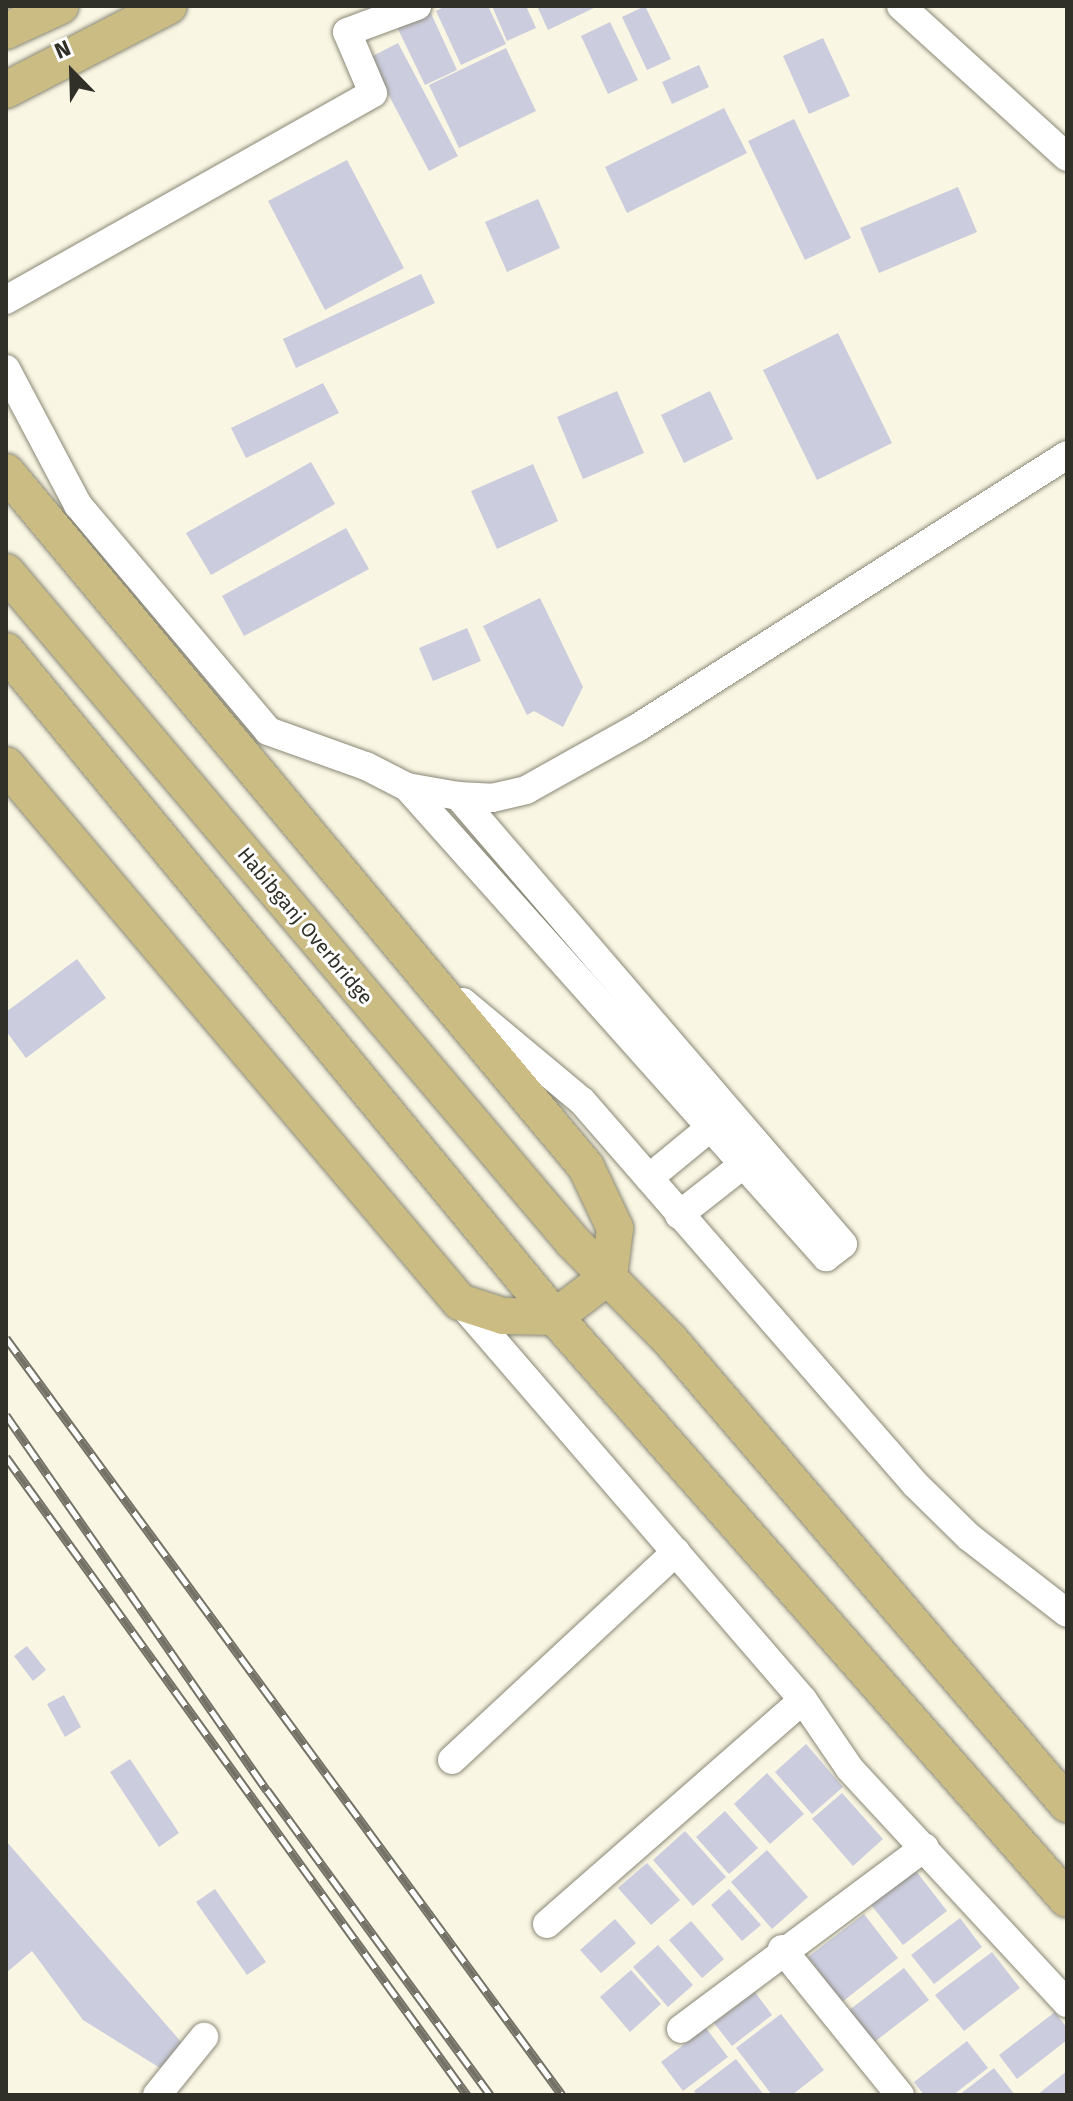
<!DOCTYPE html>
<style>
body{margin:0}
#map{position:relative;width:1073px;height:2101px;overflow:hidden;background:#f9f6e3;font-family:"Fira Sans",sans-serif}
div>[style]{position:absolute}
.building>*{inset:0;background:#cbccde}
.roads{filter:drop-shadow(0 0 2px #898776) drop-shadow(0 0 2px #898776)}
.minor>*{height:28px;margin:-14px;padding:0 14px;transform-origin:14px;border-radius:14px;background:#fff}
.major>*{height:36px;margin:-18px;padding:0 18px;transform-origin:18px;border-radius:18px;background:#cbbc83}
.rail>*{height:9px;margin-top:-4.5px;transform-origin:0;background:repeating-linear-gradient(90deg,#fff 0 18px,#747267 0 36px);box-sizing:border-box;border-block:2px solid #747267}
span{translate:-50% -50%;white-space:nowrap;text-align:center;line-height:1.15;-webkit-text-stroke:6px #fff;paint-order:stroke}
.street-label{font-size:20px;color:#302f28}
.frame{position:absolute;inset:0;border:8px solid #302f28;pointer-events:none}
.north{position:absolute;left:32px;top:32px;width:80px;height:80px;-webkit-text-stroke:6px #fff;paint-order:stroke;rotate:337deg;font-size:22px;font-weight:700;line-height:32px;text-align:center;color:#302f28}
.north::after{content:'';display:block;margin:auto;width:28px;height:36px;background:#302f28;clip-path:polygon(50% 0,100% 100%,50% 72%,0 100%)}
</style>
<div id="map">
<div class="building">
<i style="clip-path:polygon(446px 6px,488px 6px,506px 44px,461px 65px,436px 11px)"></i>
<i style="clip-path:polygon(492px 6px,526px 6px,536px 28px,507px 41px)"></i>
<i style="clip-path:polygon(537px 6px,598px 6px,548px 30px)"></i>
<i style="clip-path:polygon(645px 6px,671px 59px,647px 70px,622px 17px)"></i>
<i style="clip-path:polygon(429px 9px,457px 70px,425px 85px,396px 25px)"></i>
<i style="clip-path:polygon(610px 22px,638px 80px,608px 94px,581px 36px)"></i>
<i style="clip-path:polygon(823px 38px,850px 96px,809px 114px,783px 56px)"></i>
<i style="clip-path:polygon(398px 43px,458px 156px,429px 171px,369px 58px)"></i>
<i style="clip-path:polygon(506px 48px,536px 111px,459px 148px,429px 85px)"></i>
<i style="clip-path:polygon(699px 65px,709px 87px,672px 104px,662px 82px)"></i>
<i style="clip-path:polygon(724px 108px,747px 153px,627px 213px,605px 167px)"></i>
<i style="clip-path:polygon(794px 119px,851px 238px,805px 260px,748px 141px)"></i>
<i style="clip-path:polygon(347px 160px,404px 268px,325px 310px,268px 201px)"></i>
<i style="clip-path:polygon(958px 187px,977px 232px,879px 273px,860px 228px)"></i>
<i style="clip-path:polygon(538px 199px,560px 248px,507px 272px,485px 222px)"></i>
<i style="clip-path:polygon(421px 274px,435px 303px,296px 368px,283px 339px)"></i>
<i style="clip-path:polygon(838px 333px,892px 443px,817px 480px,763px 370px)"></i>
<i style="clip-path:polygon(323px 383px,339px 413px,246px 458px,231px 428px)"></i>
<i style="clip-path:polygon(617px 391px,644px 453px,583px 479px,557px 417px)"></i>
<i style="clip-path:polygon(710px 391px,733px 439px,684px 463px,661px 415px)"></i>
<i style="clip-path:polygon(311px 462px,335px 504px,211px 575px,186px 533px)"></i>
<i style="clip-path:polygon(533px 464px,558px 521px,497px 549px,471px 491px)"></i>
<i style="clip-path:polygon(346px 528px,369px 569px,244px 636px,222px 596px)"></i>
<i style="clip-path:polygon(540px 598px,583px 687px,563px 727px,534px 711px,527px 715px,483px 626px)"></i>
<i style="clip-path:polygon(467px 628px,481px 661px,433px 681px,419px 648px)"></i>
<i style="clip-path:polygon(77px 959px,106px 998px,26px 1058px,6px 1031px,6px 1012px)"></i>
<i style="clip-path:polygon(27px 1646px,46px 1670px,33px 1681px,14px 1656px)"></i>
<i style="clip-path:polygon(64px 1695px,81px 1727px,65px 1737px,47px 1704px)"></i>
<i style="clip-path:polygon(806px 1744px,843px 1787px,812px 1814px,775px 1772px)"></i>
<i style="clip-path:polygon(130px 1759px,179px 1833px,159px 1847px,110px 1772px)"></i>
<i style="clip-path:polygon(767px 1773px,804px 1814px,770px 1844px,734px 1804px)"></i>
<i style="clip-path:polygon(842px 1793px,883px 1839px,853px 1866px,812px 1819px)"></i>
<i style="clip-path:polygon(725px 1811px,758px 1848px,729px 1874px,696px 1837px)"></i>
<i style="clip-path:polygon(685px 1831px,726px 1877px,693px 1906px,653px 1860px)"></i>
<i style="clip-path:polygon(6px 1841px,183px 2044px,160px 2068px,83px 2020px,32px 1951px,6px 1973px)"></i>
<i style="clip-path:polygon(767px 1850px,808px 1897px,772px 1929px,731px 1882px)"></i>
<i style="clip-path:polygon(647px 1863px,680px 1900px,651px 1925px,618px 1888px)"></i>
<i style="clip-path:polygon(913px 1867px,947px 1911px,903px 1945px,868px 1901px)"></i>
<i style="clip-path:polygon(215px 1889px,266px 1962px,247px 1975px,196px 1902px)"></i>
<i style="clip-path:polygon(729px 1889px,761px 1925px,742px 1941px,711px 1905px)"></i>
<i style="clip-path:polygon(864px 1914px,898px 1958px,842px 2002px,808px 1957px)"></i>
<i style="clip-path:polygon(960px 1918px,982px 1947px,934px 1984px,911px 1955px)"></i>
<i style="clip-path:polygon(615px 1919px,636px 1943px,601px 1973px,580px 1950px)"></i>
<i style="clip-path:polygon(691px 1921px,724px 1959px,702px 1978px,669px 1940px)"></i>
<i style="clip-path:polygon(658px 1945px,693px 1985px,668px 2007px,633px 1967px)"></i>
<i style="clip-path:polygon(992px 1952px,1020px 1988px,964px 2031px,935px 1995px)"></i>
<i style="clip-path:polygon(904px 1968px,929px 2000px,873px 2043px,848px 2011px)"></i>
<i style="clip-path:polygon(631px 1970px,661px 2004px,630px 2032px,600px 1997px)"></i>
<i style="clip-path:polygon(755px 1992px,772px 2015px,732px 2046px,714px 2023px)"></i>
<i style="clip-path:polygon(1055px 2012px,1067px 2028px,1067px 2040px,1017px 2079px,999px 2055px)"></i>
<i style="clip-path:polygon(781px 2014px,824px 2070px,792px 2095px,772px 2095px,736px 2048px)"></i>
<i style="clip-path:polygon(706px 2028px,728px 2057px,683px 2091px,661px 2062px)"></i>
<i style="clip-path:polygon(967px 2041px,988px 2068px,953px 2095px,924px 2095px,914px 2082px)"></i>
<i style="clip-path:polygon(736px 2059px,764px 2095px,697px 2095px,694px 2091px)"></i>
<i style="clip-path:polygon(994px 2068px,1015px 2095px,959px 2095px)"></i>
<i style="clip-path:polygon(1067px 2071px,1067px 2095px,1037px 2095px)"></i>
</div>
<div class="roads">
<div class="minor">
<i style="left:901px;top:6px;width:224px;rotate:42.3deg"></i>
<i style="left:6px;top:300px;width:421px;rotate:-29.4deg"></i>
<i style="left:373px;top:93px;width:66px;rotate:-113.1deg"></i>
<i style="left:347px;top:32px;width:75px;rotate:-20.4deg"></i>
<i style="left:6px;top:369px;width:154px;rotate:62.1deg"></i>
<i style="left:78px;top:505px;width:295px;rotate:49.9deg"></i>
<i style="left:268px;top:731px;width:104px;rotate:19.7deg"></i>
<i style="left:366px;top:766px;width:46px;rotate:27.1deg"></i>
<i style="left:407px;top:787px;width:52px;rotate:10deg"></i>
<i style="left:458px;top:796px;width:34px;rotate:3deg"></i>
<i style="left:492px;top:798px;width:35px;rotate:-13deg"></i>
<i style="left:526px;top:790px;width:127px;rotate:-29.2deg"></i>
<i style="left:637px;top:728px;width:509px;rotate:-32.41deg"></i>
<i style="left:407px;top:787px;width:630px;rotate:48.28deg"></i>
<i style="left:826px;top:1257px;width:21px;rotate:-37deg"></i>
<i style="left:843px;top:1244px;width:591px;rotate:-130.67deg"></i>
<i style="left:463px;top:1002px;width:155px;rotate:39.8deg"></i>
<i style="left:582px;top:1101px;width:508px;rotate:48.99deg"></i>
<i style="left:915px;top:1484px;width:76px;rotate:44.5deg"></i>
<i style="left:969px;top:1537px;width:124px;rotate:37.8deg"></i>
<i style="left:649px;top:1178px;width:96px;rotate:-39.5deg"></i>
<i style="left:679px;top:1215px;width:100px;rotate:-38.1deg"></i>
<i style="left:460px;top:1302px;width:525px;rotate:49.24deg"></i>
<i style="left:803px;top:1700px;width:83px;rotate:55.7deg"></i>
<i style="left:850px;top:1769px;width:319px;rotate:47.2deg"></i>
<i style="left:452px;top:1760px;width:306px;rotate:-42.9deg"></i>
<i style="left:547px;top:1924px;width:340px;rotate:-41.2deg"></i>
<i style="left:782px;top:1949px;width:188px;rotate:51.1deg"></i>
<i style="left:681px;top:2029px;width:304px;rotate:-36.7deg"></i>
<i style="left:157px;top:2095px;width:75px;rotate:-51deg"></i>
</div>
<div class="major">
<i style="left:6px;top:31px;width:60px;rotate:-24.8deg"></i>
<i style="left:6px;top:90px;width:183px;rotate:-27.3deg"></i>
<i style="left:6px;top:472px;width:905px;rotate:50.15deg"></i>
<i style="left:586px;top:1167px;width:68px;rotate:64.6deg"></i>
<i style="left:615px;top:1228px;width:48px;rotate:97.1deg"></i>
<i style="left:609px;top:1276px;width:68px;rotate:142.8deg"></i>
<i style="left:555px;top:1317px;width:52px;rotate:-178.9deg"></i>
<i style="left:503px;top:1316px;width:45px;rotate:-162deg"></i>
<i style="left:460px;top:1302px;width:703px;rotate:-130.21deg"></i>
<i style="left:6px;top:572px;width:878px;rotate:49.76deg"></i>
<i style="left:573px;top:1242px;width:138px;rotate:45.3deg"></i>
<i style="left:670px;top:1340px;width:611px;rotate:49.45deg"></i>
<i style="left:6px;top:651px;width:863px;rotate:50.5deg"></i>
<i style="left:555px;top:1317px;width:775px;rotate:48.66deg"></i>
</div>
</div>
<div class="rail">
<i style="left:6px;top:1338px;width:939px;rotate:53.7deg"></i>
<i style="left:6px;top:1415px;width:457px;rotate:55.2deg"></i>
<i style="left:267px;top:1790px;width:378px;rotate:53.8deg"></i>
<i style="left:6px;top:1457px;width:787px;rotate:54.15deg"></i>
</div>
<div class="street-label">
<span style="left:305px;top:926px;rotate:50deg">Habibganj Overbridge</span>
</div>
<div class="frame"></div>
<div class="north">N</div>
</div>
